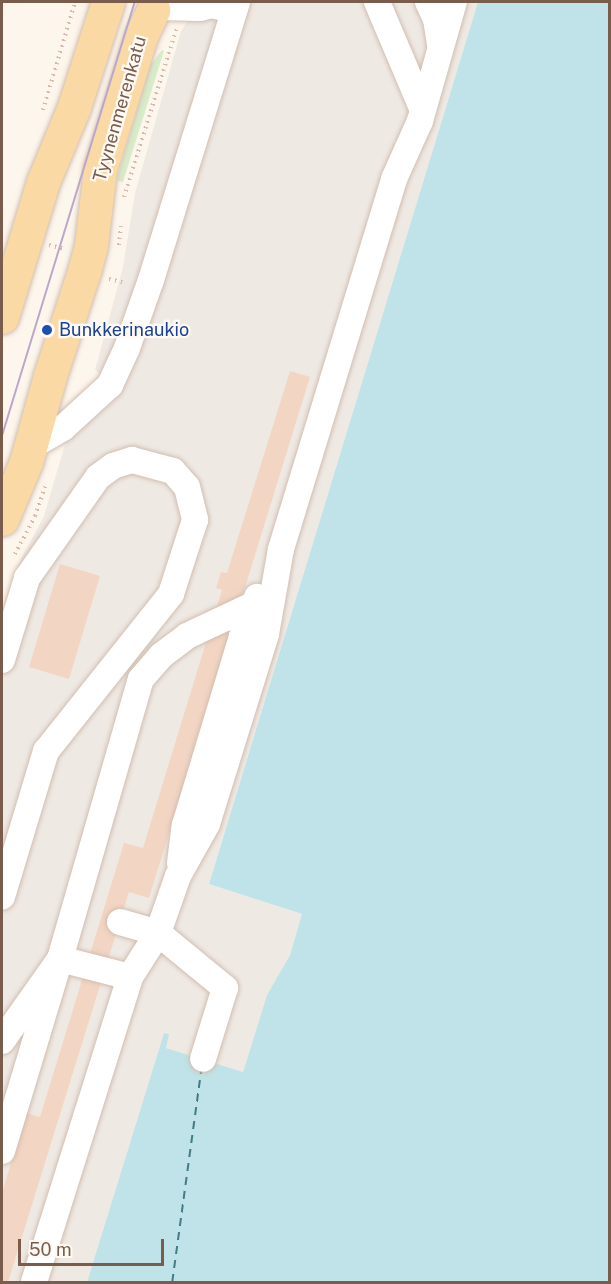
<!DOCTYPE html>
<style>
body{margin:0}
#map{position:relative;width:611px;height:1284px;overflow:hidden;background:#fdf6ec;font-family:"Public Sans",sans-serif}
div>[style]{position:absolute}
.industrial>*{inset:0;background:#efe9e4}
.green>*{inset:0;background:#d8ecc9}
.water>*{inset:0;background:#bfe3e8}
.ferry>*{height:1.5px;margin-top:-0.75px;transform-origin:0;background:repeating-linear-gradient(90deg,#437c86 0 8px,transparent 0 14px)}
.building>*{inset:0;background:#f3d5c3}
.path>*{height:4px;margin-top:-2px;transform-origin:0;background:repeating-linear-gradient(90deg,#d9b8a5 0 1.5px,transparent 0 6px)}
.roads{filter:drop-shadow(0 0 2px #d1beb0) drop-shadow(0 0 2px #d1beb0)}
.minor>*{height:26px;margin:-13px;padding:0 13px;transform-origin:13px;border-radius:13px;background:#fff}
.major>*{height:33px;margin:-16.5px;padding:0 16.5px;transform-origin:16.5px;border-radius:16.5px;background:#fbd9a5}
.tram>*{height:1.5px;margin:-0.75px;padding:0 0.75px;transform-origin:0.75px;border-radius:0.75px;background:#b9a8c9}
.dots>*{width:16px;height:16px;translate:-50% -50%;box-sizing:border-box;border:3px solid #fffaf3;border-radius:50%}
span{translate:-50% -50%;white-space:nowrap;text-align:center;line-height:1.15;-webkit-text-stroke:4.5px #fffaf3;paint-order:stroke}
.street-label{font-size:18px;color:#7a5c4d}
.transit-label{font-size:18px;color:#164399}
.left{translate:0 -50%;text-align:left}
.frame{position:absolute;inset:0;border:3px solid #7a5c4d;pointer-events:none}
.scale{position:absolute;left:18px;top:1239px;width:146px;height:27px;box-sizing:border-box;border:3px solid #7a5c4d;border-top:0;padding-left:8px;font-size:18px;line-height:21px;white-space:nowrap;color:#7a5c4d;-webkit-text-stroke:4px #fffaf3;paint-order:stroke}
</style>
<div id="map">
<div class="industrial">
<i style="clip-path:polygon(201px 2px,478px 2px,209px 884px,302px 914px,290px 955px,267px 995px,243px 1072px,166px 1048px,168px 1034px,164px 1033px,87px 1282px,2px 1282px,2px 621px,20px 561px,44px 516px,68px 434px,116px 386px,95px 370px,123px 267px,135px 193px,181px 31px)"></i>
</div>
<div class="green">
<i style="clip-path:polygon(162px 50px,164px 51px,123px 182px,118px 181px,118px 175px,151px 64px)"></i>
</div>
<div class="water">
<i style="clip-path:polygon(478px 2px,609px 2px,609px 1282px,87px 1282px,164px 1033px,169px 1034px,166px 1048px,243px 1072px,267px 995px,290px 955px,302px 914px,209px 884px)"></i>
</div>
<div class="ferry">
<i style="left:172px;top:1282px;width:213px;rotate:-82.2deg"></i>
</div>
<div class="building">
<i style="clip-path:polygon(290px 371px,310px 377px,149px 898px,129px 892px,8px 1282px,2px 1282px,2px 1193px,26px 1113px,40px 1117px,124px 843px,143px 848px,222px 590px,216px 588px,221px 572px,227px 573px)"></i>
<i style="clip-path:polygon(60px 564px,100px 576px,69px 679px,29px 667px)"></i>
</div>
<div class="path">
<i style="left:43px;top:110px;width:113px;rotate:-73.5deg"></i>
<i style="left:124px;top:197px;width:178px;rotate:-72.7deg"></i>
<i style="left:49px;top:245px;width:16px;rotate:14deg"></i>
<i style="left:119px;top:245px;width:19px;rotate:-84deg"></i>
<i style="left:109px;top:279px;width:17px;rotate:13deg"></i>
<i style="left:15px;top:554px;width:43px;rotate:-62.2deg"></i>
<i style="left:35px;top:516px;width:31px;rotate:-71deg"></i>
</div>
<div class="roads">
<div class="minor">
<i style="left:377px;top:2px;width:115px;rotate:67deg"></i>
<i style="left:428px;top:2px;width:19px;rotate:65deg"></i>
<i style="left:436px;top:19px;width:26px;rotate:81deg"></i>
<i style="left:158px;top:7px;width:42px;rotate:1.4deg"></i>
<i style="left:200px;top:8px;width:12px;rotate:-14deg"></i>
<i style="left:212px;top:5px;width:23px;rotate:15deg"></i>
<i style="left:30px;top:447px;width:38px;rotate:-30deg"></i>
<i style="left:63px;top:428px;width:64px;rotate:-42.5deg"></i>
<i style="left:110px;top:385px;width:41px;rotate:-65.3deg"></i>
<i style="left:127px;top:348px;width:72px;rotate:-70.6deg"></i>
<i style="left:151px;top:280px;width:291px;rotate:-72.8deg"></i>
<i style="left:2px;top:660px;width:86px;rotate:-73deg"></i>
<i style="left:27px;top:578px;width:123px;rotate:-54.9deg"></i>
<i style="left:98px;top:477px;width:19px;rotate:-36deg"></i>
<i style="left:113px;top:466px;width:20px;rotate:-18deg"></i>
<i style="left:132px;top:460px;width:42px;rotate:15deg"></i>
<i style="left:173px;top:471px;width:21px;rotate:49deg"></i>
<i style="left:187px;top:487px;width:34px;rotate:76deg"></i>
<i style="left:195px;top:520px;width:78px;rotate:108deg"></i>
<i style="left:171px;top:594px;width:201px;rotate:128.5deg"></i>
<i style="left:46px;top:751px;width:152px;rotate:106.8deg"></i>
<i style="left:180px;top:863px;width:38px;rotate:-83deg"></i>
<i style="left:185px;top:825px;width:197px;rotate:-73.2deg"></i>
<i style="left:242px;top:636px;width:42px;rotate:-69deg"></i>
<i style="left:120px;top:922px;width:40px;rotate:16deg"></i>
<i style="left:158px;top:933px;width:87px;rotate:39.4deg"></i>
<i style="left:225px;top:988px;width:74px;rotate:107.2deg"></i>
<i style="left:2px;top:1041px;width:100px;rotate:-54.7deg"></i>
<i style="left:60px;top:959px;width:291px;rotate:-73.9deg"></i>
<i style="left:141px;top:679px;width:32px;rotate:-49deg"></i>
<i style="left:162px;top:655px;width:31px;rotate:-37deg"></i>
<i style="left:187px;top:636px;width:73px;rotate:-25.2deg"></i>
<i style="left:2px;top:1151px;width:201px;rotate:-73.2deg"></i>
<i style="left:60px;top:959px;width:72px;rotate:14.4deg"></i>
<i style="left:34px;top:1282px;width:320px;rotate:-72.5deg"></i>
<i style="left:130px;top:977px;width:52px;rotate:-57.5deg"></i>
<i style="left:158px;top:933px;width:60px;rotate:-70.7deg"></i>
<i style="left:178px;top:876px;width:60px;rotate:-60.9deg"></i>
<i style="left:207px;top:824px;width:199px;rotate:-72.7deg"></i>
<i style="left:266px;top:634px;width:86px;rotate:-80deg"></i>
<i style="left:281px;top:549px;width:387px;rotate:-73deg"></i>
<i style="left:394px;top:179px;width:64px;rotate:-65.9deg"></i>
<i style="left:420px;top:121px;width:124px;rotate:-74.1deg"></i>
</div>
<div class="major">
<i style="left:2px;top:317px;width:141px;rotate:-73.1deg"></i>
<i style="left:43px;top:182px;width:81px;rotate:-67.5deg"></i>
<i style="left:74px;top:107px;width:110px;rotate:-72.1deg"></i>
<i style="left:2px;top:519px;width:62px;rotate:-67.2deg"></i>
<i style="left:26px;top:462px;width:89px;rotate:-74.4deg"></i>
<i style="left:50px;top:376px;width:114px;rotate:-72deg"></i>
<i style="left:85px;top:268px;width:24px;rotate:-75deg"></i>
<i style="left:91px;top:245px;width:77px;rotate:-83.2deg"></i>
<i style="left:100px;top:169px;width:139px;rotate:-72.9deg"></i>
<i style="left:141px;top:36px;width:29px;rotate:-65deg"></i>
</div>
</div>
<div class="tram">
<i style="left:2px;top:436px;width:454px;rotate:-73deg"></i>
</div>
<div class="dots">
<i style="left:47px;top:330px;background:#1a4fb4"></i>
</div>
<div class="street-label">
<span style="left:120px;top:109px;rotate:-74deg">Tyynenmerenkatu</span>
</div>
<div class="transit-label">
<span class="left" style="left:59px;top:330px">Bunkkerinaukio</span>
</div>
<div class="frame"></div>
<div class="scale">50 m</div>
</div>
